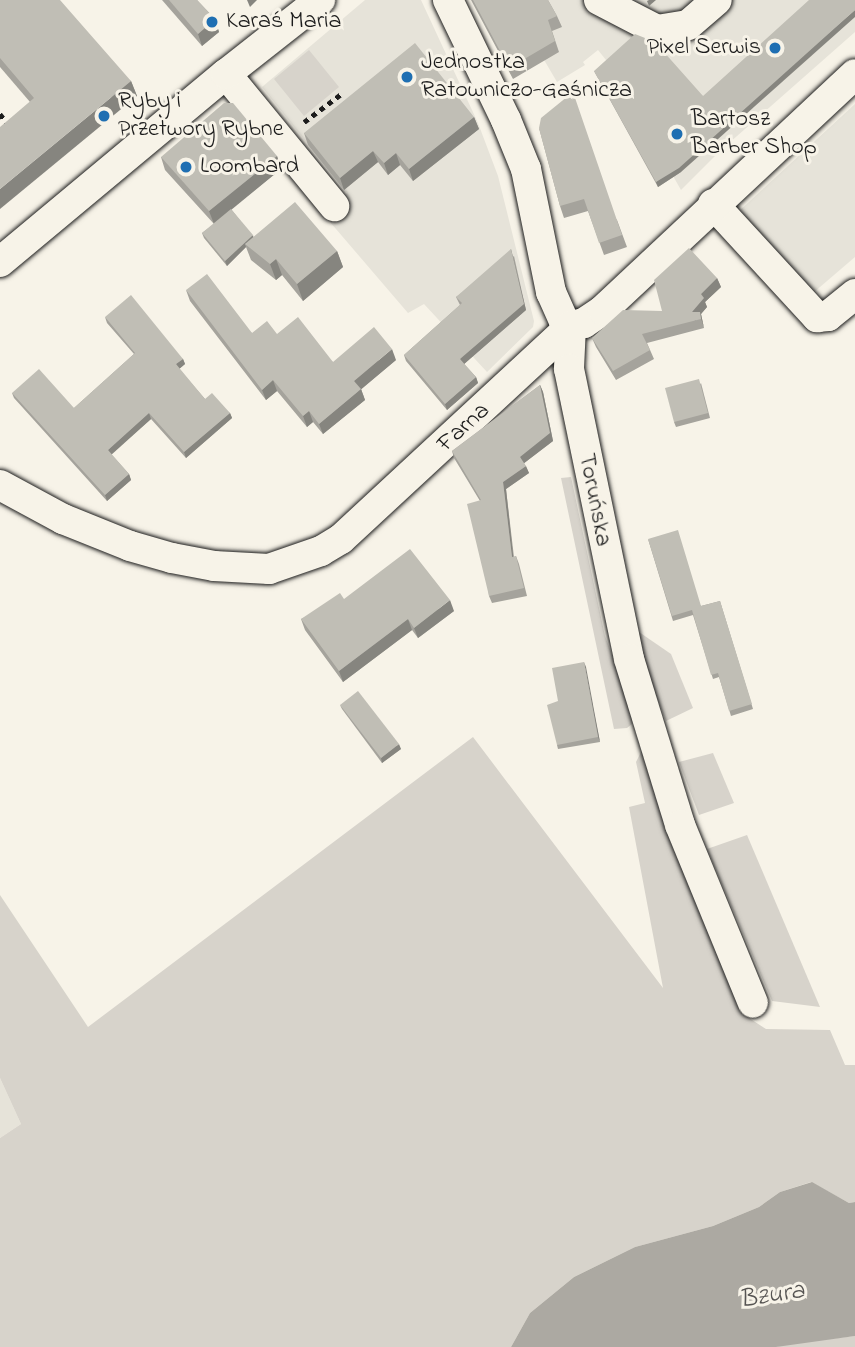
<!DOCTYPE html>
<meta charset="utf-8">
<style>
body{margin:0}
#map{position:relative;width:855px;height:1347px;overflow:hidden;background:#f7f3e8;font-family:"Indie Flower",sans-serif}
div>[style]{position:absolute}
.built>*{inset:0;background:#e6e3d9}
.green>*{inset:0;background:#d7d3cb}
.water>*{inset:0;background:#aca9a2}
.path>*{height:4.5px;margin-top:-2.25px;transform-origin:0;background:repeating-linear-gradient(90deg,#1c1c1c 0 5px,transparent 0 10px)}
.roads{filter:drop-shadow(0 0 2px #1c1c1c) drop-shadow(0 0 2px #1c1c1c)}
.minor>*{height:30px;margin:-15px;padding:0 15px;transform-origin:15px;border-radius:15px;background:#f7f3e8}
.wall>*{inset:0;background:#a5a39c}
.shaded-wall>*{inset:0;background:#86857f}
.building>*{inset:0;background:#c0beb5}
.dots>*{width:19px;height:19px;translate:-50% -50%;box-sizing:border-box;border:4px solid #f7f3e8;border-radius:50%}
span{translate:-50% -50%;white-space:nowrap;text-align:center;line-height:1.15;-webkit-text-stroke:6px #f7f3e8;paint-order:stroke}
.poi-label{font-size:24px;color:#1c1c1c}
.left{translate:0 -50%;text-align:left}
.right{translate:-100% -50%;text-align:right}
.street-label{font-size:24px;color:#1c1c1c}
.water-label{font-size:26px;color:#565452;font-style:italic}
</style>
<div id="map">
<div class="built">
<i style="clip-path:polygon(365px 0,421px 0,478px 123px,498px 176px,534px 321px,533px 327px,487px 372px,424px 304px,408px 313px,324px 215px,347px 193px,262px 87px)"></i>
<i style="clip-path:polygon(509px 0,855px 0,855px 32px,720px 151px,681px 190px,610px 65px,598px 50px,583px 62px,585px 65px,557px 82px)"></i>
<i style="clip-path:polygon(855px 104px,855px 257px,813px 293px,738px 212px)"></i>
<i style="clip-path:polygon(0 1078px,21px 1124px,0 1138px)"></i>
</div>
<div class="green">
<i style="clip-path:polygon(309px 50px,339px 87px,304px 116px,274px 79px)"></i>
<i style="clip-path:polygon(571px 477px,605px 636px,635px 715px,632px 724px,627px 728px,614px 729px,561px 478px)"></i>
<i style="clip-path:polygon(639px 632px,671px 654px,693px 708px,666px 721px,637px 647px)"></i>
<i style="clip-path:polygon(473px 737px,663px 988px,629px 807px,645px 803px,636px 762px,643px 748px,749px 1018px,766px 1029px,830px 1030px,845px 1065px,855px 1065px,855px 1202px,849px 1203px,811px 1182px,780px 1192px,759px 1207px,713px 1226px,635px 1247px,574px 1277px,530px 1313px,511px 1347px,0 1347px,0 1138px,21px 1124px,0 1078px,0 895px,88px 1027px)"></i>
<i style="clip-path:polygon(713px 753px,734px 803px,699px 815px,679px 762px)"></i>
<i style="clip-path:polygon(747px 835px,820px 1007px,772px 1001px,707px 849px)"></i>
<i style="clip-path:polygon(855px 1336px,855px 1347px,776px 1347px,785px 1344px)"></i>
</div>
<div class="water">
<i style="clip-path:polygon(812px 1182px,849px 1203px,855px 1202px,855px 1336px,776px 1347px,511px 1347px,530px 1313px,574px 1277px,635px 1247px,713px 1226px,759px 1207px,780px 1192px)"></i>
</div>
<div class="path">
<i style="left:0;top:114px;width:13px;rotate:51deg"></i>
<i style="left:304px;top:122px;width:46px;rotate:-37.1deg"></i>
</div>
<div class="roads">
<div class="minor">
<i style="left:448px;top:0;width:133px;rotate:64.2deg"></i>
<i style="left:506px;top:120px;width:53px;rotate:67.8deg"></i>
<i style="left:526px;top:169px;width:126px;rotate:78.5deg"></i>
<i style="left:551px;top:292px;width:32px;rotate:66deg"></i>
<i style="left:564px;top:321px;width:9px;rotate:36deg"></i>
<i style="left:571px;top:326px;width:43px;rotate:92.7deg"></i>
<i style="left:569px;top:369px;width:296px;rotate:78.3deg"></i>
<i style="left:629px;top:659px;width:174px;rotate:72.9deg"></i>
<i style="left:680px;top:825px;width:192px;rotate:67.7deg"></i>
<i style="left:599px;top:0;width:65px;rotate:27.3deg"></i>
<i style="left:657px;top:30px;width:31px;rotate:-9deg"></i>
<i style="left:688px;top:25px;width:38px;rotate:-41deg"></i>
<i style="left:226px;top:74px;width:171px;rotate:50.7deg"></i>
<i style="left:713px;top:204px;width:154px;rotate:47.4deg"></i>
<i style="left:817px;top:317px;width:11px;rotate:-5deg"></i>
<i style="left:828px;top:316px;width:35px;rotate:-39deg"></i>
<i style="left:0;top:262px;width:294px;rotate:-39.8deg"></i>
<i style="left:226px;top:74px;width:120px;rotate:-38.2deg"></i>
<i style="left:0;top:485px;width:72px;rotate:28.4deg"></i>
<i style="left:63px;top:519px;width:72px;rotate:21.9deg"></i>
<i style="left:130px;top:546px;width:44px;rotate:15.9deg"></i>
<i style="left:172px;top:558px;width:43px;rotate:10.8deg"></i>
<i style="left:214px;top:566px;width:55px;rotate:3.1deg"></i>
<i style="left:269px;top:569px;width:55px;rotate:-19.1deg"></i>
<i style="left:321px;top:551px;width:23px;rotate:-31deg"></i>
<i style="left:341px;top:539px;width:313px;rotate:-42.8deg"></i>
<i style="left:571px;top:326px;width:13px;rotate:-13deg"></i>
<i style="left:584px;top:323px;width:23px;rotate:-34deg"></i>
<i style="left:603px;top:310px;width:345px;rotate:-43.1deg"></i>
</div>
</div>
<div class="wall">
<i style="clip-path:polygon(0 0,131px 81px,137px 96px,30px 102px,0 67px)"></i>
<i style="clip-path:polygon(162px 0,197px 0,215px 19px,219px 32px,202px 46px)"></i>
<i style="clip-path:polygon(471px 0,548px 0,557px 16px,562px 27px,552px 31px,559px 52px,513px 79px)"></i>
<i style="clip-path:polygon(594px 71px,703px 96px,681px 172px,658px 187px)"></i>
<i style="clip-path:polygon(474px 117px,479px 129px,413px 181px,400px 165px,388px 175px,378px 162px,344px 190px,308px 145px,304px 133px)"></i>
<i style="clip-path:polygon(539px 128px,617px 220px,627px 247px,604px 255px,588px 211px,564px 218px,560px 206px)"></i>
<i style="clip-path:polygon(277px 156px,281px 169px,231px 209px,253px 237px,337px 251px,343px 267px,303px 301px,282px 275px,276px 280px,251px 260px,246px 247px,227px 266px,204px 238px,202px 233px,214px 224px,165px 170px,161px 157px)"></i>
<i style="clip-path:polygon(514px 256px,526px 310px,464px 364px,476px 377px,478px 383px,447px 410px,406px 361px,404px 355px,460px 305px,456px 297px)"></i>
<i style="clip-path:polygon(717px 278px,721px 287px,705px 302px,707px 307px,701px 314px,704px 328px,647px 343px,654px 359px,616px 380px,596px 347px,592px 338px,662px 311px)"></i>
<i style="clip-path:polygon(186px 290px,252px 333px,277px 334px,333px 362px,396px 360px,361px 389px,365px 400px,323px 434px,313px 422px,307px 427px,277px 391px,266px 400px,190px 301px)"></i>
<i style="clip-path:polygon(105px 317px,183px 359px,185px 364px,179px 369px,205px 399px,230px 413px,232px 418px,186px 458px,151px 419px,111px 454px,129px 474px,131px 480px,107px 501px,14px 398px,12px 393px,74px 408px,134px 354px,107px 323px)"></i>
<i style="clip-path:polygon(701px 383px,710px 418px,676px 427px,674px 422px)"></i>
<i style="clip-path:polygon(540px 385px,543px 392px,553px 441px,524px 463px,529px 473px,506px 489px,514px 557px,516px 556px,519px 564px,527px 596px,492px 603px,489px 596px,480px 501px,454px 458px,452px 451px)"></i>
<i style="clip-path:polygon(648px 539px,701px 606px,720px 601px,753px 709px,731px 716px,719px 677px,713px 679px,693px 615px,673px 621px)"></i>
<i style="clip-path:polygon(344px 599px,454px 611px,418px 638px,412px 630px,343px 682px,305px 630px,301px 619px)"></i>
<i style="clip-path:polygon(584px 662px,600px 742px,558px 749px,557px 745px,558px 701px)"></i>
<i style="clip-path:polygon(340px 705px,401px 749px,382px 763px,342px 709px)"></i>
</div>
<div class="shaded-wall">
<i style="clip-path:polygon(247px 0,257px 0,250px 7px)"></i>
<i style="clip-path:polygon(649px 0,656px 0,649px 6px,647px 1px)"></i>
<i style="clip-path:polygon(855px 10px,855px 17px,681px 172px,658px 187px,656px 182px)"></i>
<i style="clip-path:polygon(215px 19px,219px 32px,202px 46px,198px 34px)"></i>
<i style="clip-path:polygon(131px 81px,137px 96px,0 209px,0 189px)"></i>
<i style="clip-path:polygon(474px 117px,479px 129px,413px 181px,409px 169px)"></i>
<i style="clip-path:polygon(373px 151px,378px 162px,344px 190px,340px 178px)"></i>
<i style="clip-path:polygon(396px 153px,400px 165px,388px 175px,384px 163px)"></i>
<i style="clip-path:polygon(277px 156px,281px 169px,214px 224px,209px 211px)"></i>
<i style="clip-path:polygon(253px 235px,254px 240px,245px 244px,246px 247px,227px 266px,225px 261px)"></i>
<i style="clip-path:polygon(511px 249px,526px 310px,463px 365px,460px 359px)"></i>
<i style="clip-path:polygon(337px 251px,343px 267px,303px 301px,297px 284px)"></i>
<i style="clip-path:polygon(276px 259px,282px 275px,276px 280px,270px 264px)"></i>
<i style="clip-path:polygon(717px 278px,721px 287px,705px 302px,707px 307px,701px 314px,704px 328px,700px 315px,695px 321px,692px 312px,701px 294px)"></i>
<i style="clip-path:polygon(392px 349px,396px 360px,358px 392px,354px 381px)"></i>
<i style="clip-path:polygon(183px 359px,185px 364px,178px 370px,176px 364px)"></i>
<i style="clip-path:polygon(476px 377px,478px 383px,447px 410px,445px 404px)"></i>
<i style="clip-path:polygon(273px 380px,277px 391px,266px 400px,262px 390px)"></i>
<i style="clip-path:polygon(540px 385px,543px 392px,553px 441px,523px 464px,520px 457px)"></i>
<i style="clip-path:polygon(361px 389px,365px 400px,323px 434px,319px 424px)"></i>
<i style="clip-path:polygon(309px 411px,313px 422px,307px 427px,303px 416px)"></i>
<i style="clip-path:polygon(149px 413px,151px 419px,110px 456px,108px 450px)"></i>
<i style="clip-path:polygon(230px 413px,232px 418px,186px 458px,184px 452px)"></i>
<i style="clip-path:polygon(526px 466px,529px 473px,506px 489px,514px 564px,512px 557px,503px 482px)"></i>
<i style="clip-path:polygon(129px 474px,131px 480px,107px 501px,105px 495px)"></i>
<i style="clip-path:polygon(450px 600px,454px 611px,418px 638px,414px 628px)"></i>
<i style="clip-path:polygon(408px 619px,412px 630px,343px 682px,339px 671px)"></i>
<i style="clip-path:polygon(584px 662px,586px 667px,600px 742px,598px 737px)"></i>
<i style="clip-path:polygon(399px 744px,401px 749px,382px 763px,381px 758px)"></i>
</div>
<div class="building">
<i style="clip-path:polygon(0 0,60px 0,131px 81px,0 189px,0 127px,34px 98px,0 58px)"></i>
<i style="clip-path:polygon(169px 0,197px 0,215px 19px,198px 34px)"></i>
<i style="clip-path:polygon(473px 0,548px 0,557px 16px,548px 20px,555px 41px,509px 68px)"></i>
<i style="clip-path:polygon(809px 0,855px 0,855px 10px,679px 168px,656px 182px,594px 71px,635px 34px,655px 42px,703px 96px)"></i>
<i style="clip-path:polygon(415px 43px,474px 117px,409px 169px,396px 153px,384px 163px,373px 151px,340px 178px,304px 133px)"></i>
<i style="clip-path:polygon(573px 92px,622px 235px,599px 243px,584px 199px,560px 206px,539px 128px,541px 118px)"></i>
<i style="clip-path:polygon(224px 103px,233px 103px,277px 156px,209px 211px,161px 157px)"></i>
<i style="clip-path:polygon(295px 202px,337px 251px,297px 284px,276px 259px,270px 264px,245px 244px)"></i>
<i style="clip-path:polygon(231px 209px,253px 235px,225px 261px,202px 233px)"></i>
<i style="clip-path:polygon(689px 248px,717px 278px,701px 294px,704px 298px,692px 312px,700px 312px,701px 319px,642px 334px,650px 350px,613px 371px,592px 338px,623px 310px,662px 311px,654px 280px)"></i>
<i style="clip-path:polygon(511px 249px,524px 304px,460px 359px,476px 377px,445px 404px,404px 355px,462px 303px,456px 297px)"></i>
<i style="clip-path:polygon(207px 274px,252px 333px,267px 321px,277px 334px,298px 317px,333px 362px,374px 327px,392px 349px,354px 381px,361px 389px,319px 424px,309px 411px,303px 416px,273px 380px,262px 390px,186px 290px)"></i>
<i style="clip-path:polygon(131px 295px,183px 359px,176px 364px,205px 399px,212px 393px,230px 413px,184px 452px,149px 413px,108px 450px,129px 474px,105px 495px,12px 393px,39px 369px,74px 408px,135px 353px,105px 317px)"></i>
<i style="clip-path:polygon(699px 379px,708px 413px,674px 422px,665px 388px)"></i>
<i style="clip-path:polygon(540px 385px,550px 433px,520px 457px,526px 466px,503px 482px,512px 557px,516px 556px,524px 588px,489px 596px,467px 504px,481px 500px,452px 451px)"></i>
<i style="clip-path:polygon(678px 530px,701px 606px,720px 601px,752px 704px,729px 711px,718px 673px,711px 675px,692px 610px,672px 616px,648px 539px)"></i>
<i style="clip-path:polygon(410px 549px,450px 600px,414px 628px,408px 619px,339px 671px,301px 619px,340px 593px,344px 599px)"></i>
<i style="clip-path:polygon(584px 662px,598px 737px,557px 745px,547px 705px,558px 701px,552px 668px)"></i>
<i style="clip-path:polygon(358px 691px,399px 744px,381px 758px,340px 705px)"></i>
</div>
<div class="dots">
<i style="left:212px;top:22px;background:#1f6fb2"></i>
<i style="left:775px;top:48px;background:#1f6fb2"></i>
<i style="left:407px;top:77px;background:#1f6fb2"></i>
<i style="left:104px;top:116px;background:#1f6fb2"></i>
<i style="left:677px;top:134px;background:#1f6fb2"></i>
<i style="left:186px;top:167px;background:#1f6fb2"></i>
</div>
<div class="poi-label">
<span class="left" style="left:226px;top:22px">Karaś Maria</span>
<span class="right" style="left:761px;top:48px">Pixel Serwis</span>
<span class="left" style="left:421px;top:77px">Jednostka<br>Ratowniczo-Gaśnicza</span>
<span class="left" style="left:118px;top:116px">Ryby i<br>Przetwory Rybne</span>
<span class="left" style="left:691px;top:134px">Bartosz<br>Barber Shop</span>
<span class="left" style="left:200px;top:167px">Loombard</span>
</div>
<div class="street-label">
<span style="left:464px;top:428px;rotate:-42deg">Farna</span>
<span style="left:594px;top:500px;rotate:79deg">Toruńska</span>
</div>
<div class="water-label">
<span style="left:772px;top:1297px;rotate:-9deg">Bzura</span>
</div>
</div>
